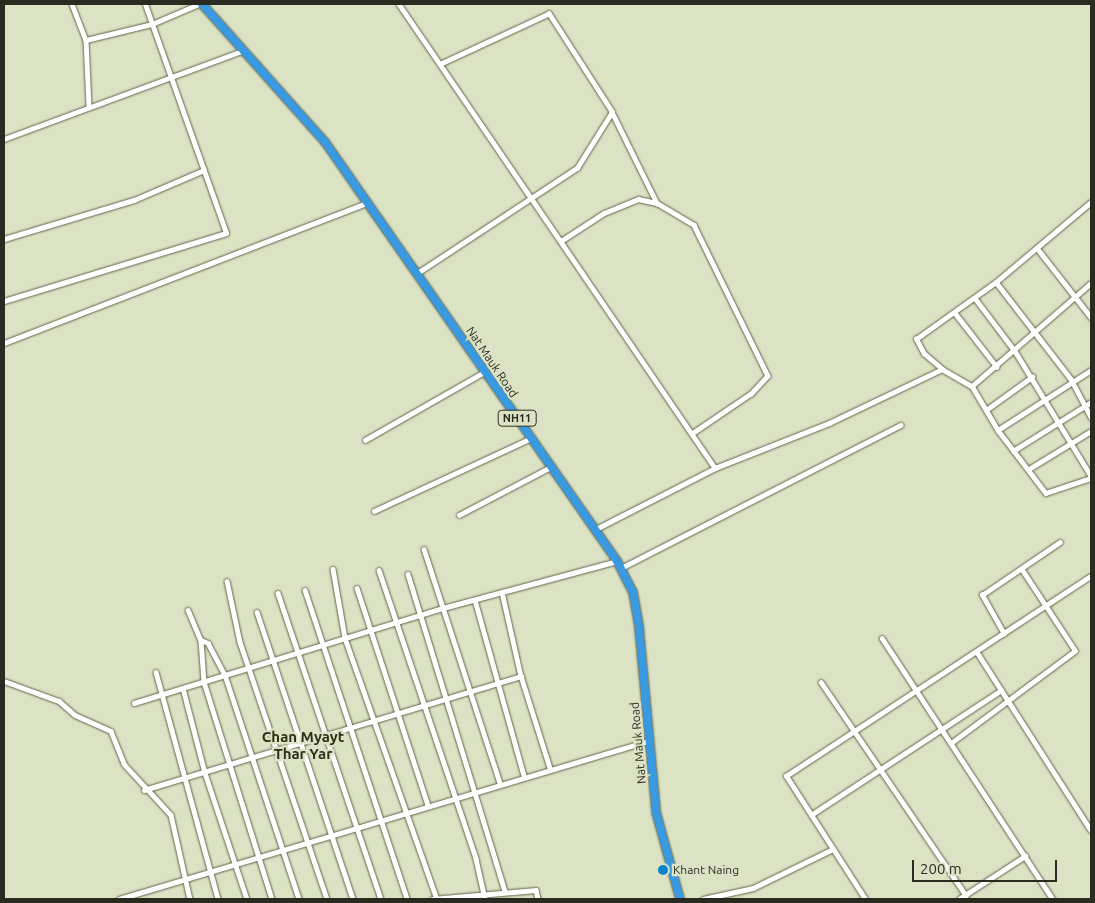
<!DOCTYPE html>
<style>
body{margin:0}
#map{position:relative;width:1095px;height:903px;overflow:hidden;background:#dce3c5;font-family:Ubuntu,sans-serif}
div>[style]{position:absolute}
.roads{filter:drop-shadow(0 0 1px #60654b) drop-shadow(0 0 1px #60654b)}
.street>*{height:4.5px;margin:-2.25px;padding:0 2.25px;transform-origin:2.25px;border-radius:2.25px;background:#fff}
.highway>*{height:8px;margin:-4px;padding:0 4px;transform-origin:4px;border-radius:4px;background:#399ae1}
.dots>*{width:14px;height:14px;translate:-50% -50%;box-sizing:border-box;border:2px solid #dce3c5;border-radius:50%}
span{translate:-50% -50%;white-space:nowrap;text-align:center;line-height:1.15;-webkit-text-stroke:4.5px #dce3c5;paint-order:stroke}
.shield-label span{padding:1px 4px;background:#dce3c5;border:1px solid;border-radius:4px;-webkit-text-stroke-width:0}
.shield-label{font-size:11px;color:#292b20;font-weight:700}
.street-label{font-size:12px;color:#292b20}
.poi-label{font-size:12px;color:#292b20}
.left{translate:0 -50%;text-align:left}
.quarter-label{font-size:15px;color:#2b3017;font-weight:700}
.frame{position:absolute;inset:0;border:5px solid #292b20;pointer-events:none}
.scale{position:absolute;left:912px;top:860px;width:145px;height:22px;box-sizing:border-box;border:2px solid #292b20;border-top:0;padding-left:6px;font-size:15px;line-height:18px;white-space:nowrap;color:#292b20;-webkit-text-stroke:4px #dce3c5;paint-order:stroke}
</style>
<div id="map">
<div class="roads">
<div class="street">
<i style="left:72px;top:4px;width:39px;rotate:69deg"></i>
<i style="left:86px;top:40px;width:67px;rotate:87.4deg"></i>
<i style="left:399px;top:4px;width:561px;rotate:55.74deg"></i>
<i style="left:86px;top:40px;width:68px;rotate:-13.6deg"></i>
<i style="left:152px;top:24px;width:51px;rotate:-23.1deg"></i>
<i style="left:612px;top:112px;width:102px;rotate:63.7deg"></i>
<i style="left:4px;top:139px;width:256px;rotate:-20.3deg"></i>
<i style="left:4px;top:239px;width:136px;rotate:-16.7deg"></i>
<i style="left:134px;top:200px;width:76px;rotate:-23.2deg"></i>
<i style="left:561px;top:241px;width:51px;rotate:-33.1deg"></i>
<i style="left:604px;top:213px;width:37px;rotate:-22deg"></i>
<i style="left:638px;top:199px;width:19px;rotate:12deg"></i>
<i style="left:657px;top:203px;width:43px;rotate:30.7deg"></i>
<i style="left:694px;top:225px;width:168px;rotate:63.9deg"></i>
<i style="left:768px;top:376px;width:25px;rotate:133deg"></i>
<i style="left:751px;top:394px;width:71px;rotate:145.9deg"></i>
<i style="left:1037px;top:248px;width:88px;rotate:52deg"></i>
<i style="left:419px;top:272px;width:189px;rotate:-33.4deg"></i>
<i style="left:577px;top:168px;width:66px;rotate:-58deg"></i>
<i style="left:612px;top:112px;width:117px;rotate:-122.7deg"></i>
<i style="left:549px;top:14px;width:119px;rotate:155.2deg"></i>
<i style="left:996px;top:282px;width:123px;rotate:52.3deg"></i>
<i style="left:1071px;top:379px;width:43px;rotate:62.2deg"></i>
<i style="left:975px;top:298px;width:66px;rotate:53deg"></i>
<i style="left:1015px;top:351px;width:146px;rotate:58.7deg"></i>
<i style="left:4px;top:301px;width:232px;rotate:-17deg"></i>
<i style="left:226px;top:233px;width:243px;rotate:-109.5deg"></i>
<i style="left:955px;top:313px;width:68px;rotate:52.1deg"></i>
<i style="left:4px;top:343px;width:389px;rotate:-21.1deg"></i>
<i style="left:942px;top:369px;width:23px;rotate:-140deg"></i>
<i style="left:924px;top:354px;width:17px;rotate:-118deg"></i>
<i style="left:916px;top:339px;width:98px;rotate:-35.5deg"></i>
<i style="left:996px;top:282px;width:124px;rotate:-40.1deg"></i>
<i style="left:972px;top:386px;width:157px;rotate:-40.9deg"></i>
<i style="left:986px;top:410px;width:57px;rotate:-35.7deg"></i>
<i style="left:998px;top:430px;width:111px;rotate:-32.8deg"></i>
<i style="left:365px;top:440px;width:137px;rotate:-29.7deg"></i>
<i style="left:1013px;top:451px;width:92px;rotate:-32.1deg"></i>
<i style="left:1029px;top:469px;width:73px;rotate:-31.5deg"></i>
<i style="left:374px;top:511px;width:173px;rotate:-24.9deg"></i>
<i style="left:459px;top:515px;width:104px;rotate:-27.6deg"></i>
<i style="left:596px;top:529px;width:134px;rotate:-27.1deg"></i>
<i style="left:715px;top:468px;width:123px;rotate:-21.5deg"></i>
<i style="left:829px;top:423px;width:125px;rotate:-25.5deg"></i>
<i style="left:942px;top:369px;width:34px;rotate:30deg"></i>
<i style="left:972px;top:386px;width:51px;rotate:59.4deg"></i>
<i style="left:998px;top:430px;width:79px;rotate:52.7deg"></i>
<i style="left:1046px;top:493px;width:47px;rotate:-18.4deg"></i>
<i style="left:424px;top:549px;width:246px;rotate:72deg"></i>
<i style="left:621px;top:568px;width:314px;rotate:-27.1deg"></i>
<i style="left:333px;top:569px;width:70px;rotate:80.1deg"></i>
<i style="left:345px;top:638px;width:277px;rotate:70.6deg"></i>
<i style="left:379px;top:570px;width:305px;rotate:71.4deg"></i>
<i style="left:476px;top:859px;width:41px;rotate:77.3deg"></i>
<i style="left:408px;top:574px;width:332px;rotate:73deg"></i>
<i style="left:227px;top:581px;width:62px;rotate:78deg"></i>
<i style="left:240px;top:642px;width:271px;rotate:71.3deg"></i>
<i style="left:357px;top:588px;width:228px;rotate:71.9deg"></i>
<i style="left:305px;top:590px;width:325px;rotate:71.7deg"></i>
<i style="left:502px;top:592px;width:86px;rotate:77.3deg"></i>
<i style="left:521px;top:676px;width:96px;rotate:72.5deg"></i>
<i style="left:278px;top:593px;width:323px;rotate:71.4deg"></i>
<i style="left:475px;top:600px;width:183px;rotate:74.4deg"></i>
<i style="left:188px;top:610px;width:33px;rotate:67deg"></i>
<i style="left:201px;top:640px;width:42px;rotate:85.9deg"></i>
<i style="left:204px;top:682px;width:227px;rotate:72.6deg"></i>
<i style="left:257px;top:612px;width:303px;rotate:71.5deg"></i>
<i style="left:1004px;top:634px;width:45px;rotate:-119.4deg"></i>
<i style="left:982px;top:595px;width:94px;rotate:-34.2deg"></i>
<i style="left:882px;top:638px;width:312px;rotate:56.8deg"></i>
<i style="left:201px;top:640px;width:8px;rotate:23deg"></i>
<i style="left:208px;top:643px;width:36px;rotate:62deg"></i>
<i style="left:225px;top:675px;width:236px;rotate:71.7deg"></i>
<i style="left:977px;top:652px;width:211px;rotate:57.4deg"></i>
<i style="left:156px;top:672px;width:235px;rotate:74.7deg"></i>
<i style="left:4px;top:681px;width:59px;rotate:20deg"></i>
<i style="left:59px;top:701px;width:21px;rotate:41deg"></i>
<i style="left:75px;top:715px;width:39px;rotate:24deg"></i>
<i style="left:111px;top:731px;width:35px;rotate:68deg"></i>
<i style="left:124px;top:764px;width:69px;rotate:47.3deg"></i>
<i style="left:171px;top:815px;width:86px;rotate:77.3deg"></i>
<i style="left:821px;top:682px;width:258px;rotate:55.8deg"></i>
<i style="left:183px;top:688px;width:88px;rotate:75.5deg"></i>
<i style="left:205px;top:773px;width:133px;rotate:71.6deg"></i>
<i style="left:134px;top:703px;width:323px;rotate:-17.1deg"></i>
<i style="left:443px;top:608px;width:180px;rotate:-15.1deg"></i>
<i style="left:951px;top:743px;width:154px;rotate:-36.6deg"></i>
<i style="left:1075px;top:651px;width:97px;rotate:-123.2deg"></i>
<i style="left:144px;top:790px;width:394px;rotate:-16.8deg"></i>
<i style="left:811px;top:815px;width:227px;rotate:-33.3deg"></i>
<i style="left:119px;top:899px;width:552px;rotate:-16.63deg"></i>
<i style="left:432px;top:899px;width:104px;rotate:-4.9deg"></i>
<i style="left:536px;top:890px;width:9px;rotate:77deg"></i>
<i style="left:703px;top:899px;width:51px;rotate:-12.4deg"></i>
<i style="left:753px;top:888px;width:89px;rotate:-26deg"></i>
<i style="left:865px;top:899px;width:146px;rotate:-122.7deg"></i>
<i style="left:786px;top:776px;width:365px;rotate:-33.3deg"></i>
<i style="left:959px;top:899px;width:79px;rotate:-33.1deg"></i>
</div>
<div class="highway">
<i style="left:202px;top:4px;width:185px;rotate:48.3deg"></i>
<i style="left:325px;top:142px;width:511px;rotate:55.13deg"></i>
<i style="left:617px;top:561px;width:35px;rotate:63deg"></i>
<i style="left:633px;top:592px;width:36px;rotate:80deg"></i>
<i style="left:639px;top:627px;width:186px;rotate:84.7deg"></i>
<i style="left:656px;top:812px;width:90px;rotate:74.6deg"></i>
</div>
</div>
<div class="dots">
<i style="left:663px;top:870px;background:#0983cb"></i>
</div>
<div class="shield-label">
<span style="left:517px;top:418px">NH11</span>
</div>
<div class="street-label">
<span style="left:492px;top:362px;rotate:56deg">Nat Mauk Road</span>
<span style="left:638px;top:743px;rotate:-95deg">Nat Mauk Road</span>
</div>
<div class="poi-label">
<span class="left" style="left:673px;top:870px">Khant Naing</span>
</div>
<div class="quarter-label">
<span style="left:303px;top:745px">Chan Myayt<br>Thar Yar</span>
</div>
<div class="frame"></div>
<div class="scale">200 m</div>
</div>
